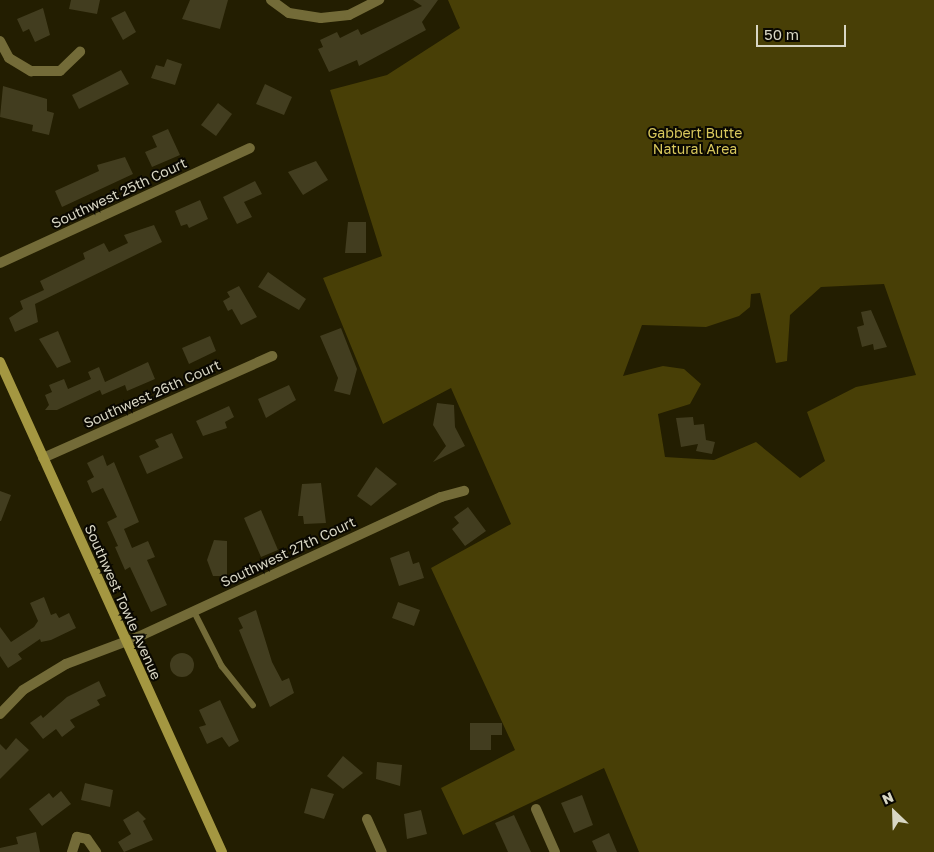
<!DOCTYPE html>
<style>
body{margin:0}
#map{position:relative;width:934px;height:852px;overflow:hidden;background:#231e01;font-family:"Golos Text",sans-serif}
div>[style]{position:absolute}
.green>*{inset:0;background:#483f06}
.building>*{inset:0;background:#423d1f}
.round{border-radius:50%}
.lane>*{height:5.5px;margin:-2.75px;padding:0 2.75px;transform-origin:2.75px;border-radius:2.75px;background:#736b38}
.street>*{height:10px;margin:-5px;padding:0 5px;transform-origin:5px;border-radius:5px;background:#736b38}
.secondary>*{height:10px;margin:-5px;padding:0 5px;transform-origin:5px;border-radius:5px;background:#a49741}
span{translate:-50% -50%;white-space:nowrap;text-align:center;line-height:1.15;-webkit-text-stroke:4px #0a0801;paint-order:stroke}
.park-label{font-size:14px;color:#d8c75c}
.street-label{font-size:14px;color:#d8d6c4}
.north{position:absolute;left:869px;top:787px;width:50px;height:50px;-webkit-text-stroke:4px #0a0801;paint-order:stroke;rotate:336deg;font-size:14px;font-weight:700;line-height:20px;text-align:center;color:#d8d6c4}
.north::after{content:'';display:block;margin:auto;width:18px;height:22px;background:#d8d6c4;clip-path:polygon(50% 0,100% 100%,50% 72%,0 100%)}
.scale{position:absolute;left:756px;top:25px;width:90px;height:22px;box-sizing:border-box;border:2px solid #d8d6c4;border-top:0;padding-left:6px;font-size:15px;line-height:18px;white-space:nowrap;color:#d8d6c4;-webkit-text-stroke:4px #0a0801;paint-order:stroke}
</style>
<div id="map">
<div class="green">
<i style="clip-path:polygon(evenodd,448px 0,934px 0,934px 852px,639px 852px,604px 768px,463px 835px,441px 788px,515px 750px,431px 568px,511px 524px,451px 388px,383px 424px,323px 278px,382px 256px,330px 90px,387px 75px,460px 28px,448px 0,884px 284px,916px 375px,856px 387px,807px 412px,825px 461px,800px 478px,756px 442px,714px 460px,665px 457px,658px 414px,690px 404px,701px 384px,684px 369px,663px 366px,623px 376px,642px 325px,706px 327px,739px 316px,750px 307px,751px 294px,760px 293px,776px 363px,787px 361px,790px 315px,821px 287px,884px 284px)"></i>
</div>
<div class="building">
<i style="clip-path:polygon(71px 0,100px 0,97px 14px,69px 9px)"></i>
<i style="clip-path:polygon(190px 0,228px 0,220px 29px,182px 19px)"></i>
<i style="clip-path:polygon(413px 0,438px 0,422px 22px,426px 30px,359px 66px,357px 60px,329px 72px,318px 49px,323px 47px,320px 40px,337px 32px,340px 38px,358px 29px,361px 35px,422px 6px)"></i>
<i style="clip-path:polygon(43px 8px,50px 35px,35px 42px,29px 29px,23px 32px,17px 19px)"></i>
<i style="clip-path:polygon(125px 11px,136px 32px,123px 40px,111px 18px)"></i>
<i style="clip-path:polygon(167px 59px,182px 64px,175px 85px,151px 78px,156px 65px,164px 67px)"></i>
<i style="clip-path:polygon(121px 70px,129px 84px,79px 109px,72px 95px)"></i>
<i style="clip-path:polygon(265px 84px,292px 97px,284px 115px,256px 104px)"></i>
<i style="clip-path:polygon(3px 86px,47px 99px,47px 111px,54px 113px,49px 135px,32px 131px,33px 125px,0 117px)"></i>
<i style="clip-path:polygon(218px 103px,232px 114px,216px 136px,201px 125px)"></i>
<i style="clip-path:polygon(168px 129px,180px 155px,152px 167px,145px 152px,157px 147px,152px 136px)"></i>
<i style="clip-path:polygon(125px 157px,133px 174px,62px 207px,55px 191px,99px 171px,97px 165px)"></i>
<i style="clip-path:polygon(316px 161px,328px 180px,303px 195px,288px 172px)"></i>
<i style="clip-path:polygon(255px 181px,262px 194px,244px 202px,252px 217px,237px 224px,223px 197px)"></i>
<i style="clip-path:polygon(200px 200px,208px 219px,189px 228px,187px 224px,181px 226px,175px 211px)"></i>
<i style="clip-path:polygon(348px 222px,366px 222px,366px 253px,345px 253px)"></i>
<i style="clip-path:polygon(154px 225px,162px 242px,35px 304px,38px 322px,15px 332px,9px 318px,23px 309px,20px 301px,44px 290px,40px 281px,85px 259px,83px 253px,104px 243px,109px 252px,128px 243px,124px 235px)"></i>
<i style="clip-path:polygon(268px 272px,306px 299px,299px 310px,258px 287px)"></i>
<i style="clip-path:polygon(239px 286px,257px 317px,241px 325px,232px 309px,228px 311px,223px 301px,230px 297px,227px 292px)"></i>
<i style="clip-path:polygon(871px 310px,887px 347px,874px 350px,873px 344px,862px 347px,857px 327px,864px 325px,861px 312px)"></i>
<i style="clip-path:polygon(341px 328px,357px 369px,350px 395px,334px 391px,338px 378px,320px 336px)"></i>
<i style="clip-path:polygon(58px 331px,71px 362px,57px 368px,39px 339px)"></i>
<i style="clip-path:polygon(210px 336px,216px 351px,189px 364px,182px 348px)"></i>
<i style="clip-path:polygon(148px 362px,155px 379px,127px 391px,125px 385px,102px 395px,100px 390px,57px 410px,45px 410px,49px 405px,45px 395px,52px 392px,49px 385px,64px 379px,68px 389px,91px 379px,88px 372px,99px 367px,105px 382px)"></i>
<i style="clip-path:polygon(289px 385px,296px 400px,266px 418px,258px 399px)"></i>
<i style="clip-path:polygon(437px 403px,454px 405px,455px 427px,465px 446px,433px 462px,446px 446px,433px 425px)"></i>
<i style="clip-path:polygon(229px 406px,234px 417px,225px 422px,227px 428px,203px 436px,196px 421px)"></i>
<i style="clip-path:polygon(693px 417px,694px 425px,704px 424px,706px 440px,715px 442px,712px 454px,696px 451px,698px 444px,681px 447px,676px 418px)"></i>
<i style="clip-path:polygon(172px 433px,183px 458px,147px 474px,139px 456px,159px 447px,155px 440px)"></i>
<i style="clip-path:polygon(103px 455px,107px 466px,114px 462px,139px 522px,124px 529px,132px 548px,148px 541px,155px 557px,147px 560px,167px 605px,151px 612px,130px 567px,125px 570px,115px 547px,118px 546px,107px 522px,117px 517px,103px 488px,92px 493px,87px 481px,94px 477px,87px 463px)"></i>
<i style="clip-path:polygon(376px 467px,397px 484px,371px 506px,357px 496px)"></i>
<i style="clip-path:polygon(321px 483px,326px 523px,304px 524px,303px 516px,298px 516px,302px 484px)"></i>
<i style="clip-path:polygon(0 491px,11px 495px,1px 521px,0 521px)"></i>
<i style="clip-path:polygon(468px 507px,486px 531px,465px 546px,452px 529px,459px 523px,454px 517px)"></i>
<i style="clip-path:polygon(261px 510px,278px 550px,261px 557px,244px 518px)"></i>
<i style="clip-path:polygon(214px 540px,227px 541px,227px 576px,213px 576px,207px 560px)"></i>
<i style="clip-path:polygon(409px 551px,413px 564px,419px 562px,424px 578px,399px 586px,390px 558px)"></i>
<i style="clip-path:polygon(44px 597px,51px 615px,56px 613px,59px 618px,69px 613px,76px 628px,51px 640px,41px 642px,40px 639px,18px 654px,22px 659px,8px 668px,0 656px,0 627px,11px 642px,34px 627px,38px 621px,30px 603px)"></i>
<i style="clip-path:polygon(398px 602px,420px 610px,414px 626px,392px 618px)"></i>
<i style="clip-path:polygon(256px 610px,272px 662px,282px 681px,289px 678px,294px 693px,270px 707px,239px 630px,243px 628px,238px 618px)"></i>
<i class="round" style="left:170px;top:653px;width:24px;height:24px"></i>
<i style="clip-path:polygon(99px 681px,106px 696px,97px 700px,100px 705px,70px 720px,75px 727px,62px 737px,56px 729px,43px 739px,30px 723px,41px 715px,43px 718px,67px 697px)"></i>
<i style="clip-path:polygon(220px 700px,239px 741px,229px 747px,222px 737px,207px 744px,199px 727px,206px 725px,199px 710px)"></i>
<i style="clip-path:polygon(470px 723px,502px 723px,502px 735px,491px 735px,491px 750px,470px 750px)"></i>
<i style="clip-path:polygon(16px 738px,29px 750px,0 779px,0 744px,6px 750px)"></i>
<i style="clip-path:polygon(343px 756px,363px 773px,343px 789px,327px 776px)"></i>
<i style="clip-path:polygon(377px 762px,402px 765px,400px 786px,376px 779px)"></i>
<i style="clip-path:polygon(85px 783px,113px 790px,110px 807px,81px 800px)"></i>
<i style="clip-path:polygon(311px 788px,334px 794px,324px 819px,304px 813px)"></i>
<i style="clip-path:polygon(61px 791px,71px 804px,42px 826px,29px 809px,49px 793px,53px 798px)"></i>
<i style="clip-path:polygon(582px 795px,593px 825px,574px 833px,561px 803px)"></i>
<i style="clip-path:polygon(421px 810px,427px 834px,407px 839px,404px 814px)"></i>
<i style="clip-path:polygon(138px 811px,146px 819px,143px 821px,153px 840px,124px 852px,118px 842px,131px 834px,123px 820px)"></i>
<i style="clip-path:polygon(514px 815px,531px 852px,508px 852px,495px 823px)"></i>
<i style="clip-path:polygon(36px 832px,40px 852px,0 852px,0 848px,18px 844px,16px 837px)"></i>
<i style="clip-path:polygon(609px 833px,617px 852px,597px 852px,592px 841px)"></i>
</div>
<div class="lane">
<i style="left:194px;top:611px;width:62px;rotate:63deg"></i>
<i style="left:222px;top:666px;width:50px;rotate:51.5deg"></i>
</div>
<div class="street">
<i style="left:271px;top:0;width:22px;rotate:36deg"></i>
<i style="left:289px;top:13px;width:32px;rotate:9deg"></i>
<i style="left:321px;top:18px;width:28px;rotate:-6deg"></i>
<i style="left:349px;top:15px;width:34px;rotate:-27deg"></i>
<i style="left:0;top:41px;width:19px;rotate:62deg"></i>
<i style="left:9px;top:58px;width:26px;rotate:31deg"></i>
<i style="left:31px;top:71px;width:29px"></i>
<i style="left:60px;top:71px;width:28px;rotate:-44deg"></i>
<i style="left:0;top:263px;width:275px;rotate:-24.7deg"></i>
<i style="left:43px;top:458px;width:251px;rotate:-24deg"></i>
<i style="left:0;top:714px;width:33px;rotate:-46deg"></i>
<i style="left:23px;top:690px;width:50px;rotate:-31.2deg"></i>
<i style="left:66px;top:664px;width:77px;rotate:-20.6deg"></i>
<i style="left:138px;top:637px;width:334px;rotate:-24.8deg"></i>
<i style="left:441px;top:497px;width:24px;rotate:-15deg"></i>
<i style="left:536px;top:809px;width:47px;rotate:66.2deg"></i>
<i style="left:367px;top:819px;width:36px;rotate:66deg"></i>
<i style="left:72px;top:852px;width:16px;rotate:-72deg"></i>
<i style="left:77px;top:837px;width:10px;rotate:11deg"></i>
<i style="left:87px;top:839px;width:16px;rotate:55deg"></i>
</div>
<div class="secondary">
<i style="left:0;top:362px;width:538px;rotate:65.63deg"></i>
</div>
<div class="park-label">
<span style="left:695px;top:141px">Gabbert Butte<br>Natural Area</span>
</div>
<div class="street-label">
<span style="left:119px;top:193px;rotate:-25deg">Southwest 25th Court</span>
<span style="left:152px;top:394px;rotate:-24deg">Southwest 26th Court</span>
<span style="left:288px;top:552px;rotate:-25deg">Southwest 27th Court</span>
<span style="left:123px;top:602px;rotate:66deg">Southwest Towle Avenue</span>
</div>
<div class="north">N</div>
<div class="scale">50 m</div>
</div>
